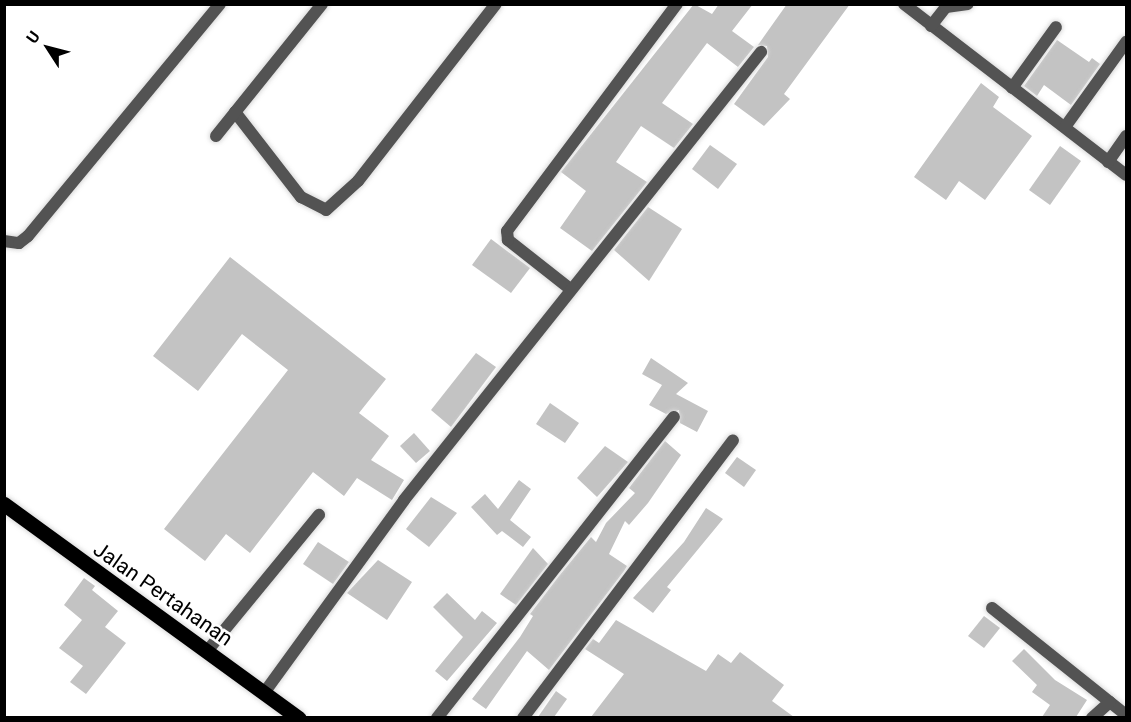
<!DOCTYPE html>
<style>
body{margin:0}
#map{position:relative;width:1131px;height:722px;overflow:hidden;background:#fff;font-family:Roboto,sans-serif}
div>[style]{position:absolute}
.building>*{inset:0;background:#c3c3c3}
.roads{filter:drop-shadow(0 0 2px #dbdbdb) drop-shadow(0 0 2px #dbdbdb)}
.street>*{height:12px;margin:-6px;padding:0 6px;transform-origin:6px;border-radius:6px;background:#535353}
.primary>*{height:15px;margin:-7.5px;padding:0 7.5px;transform-origin:7.5px;border-radius:7.5px;background:#000}
span{translate:-50% -50%;white-space:nowrap;text-align:center;line-height:1.15;-webkit-text-stroke:5px #fff;paint-order:stroke}
.street-label{font-size:21px;color:#000}
.frame{position:absolute;inset:0;border:6px solid #000;pointer-events:none}
.north{position:absolute;left:18px;top:18px;width:60px;height:60px;-webkit-text-stroke:4px #fff;paint-order:stroke;rotate:306deg;font-size:16px;font-weight:700;line-height:24px;text-align:center;color:#000}
.north::after{content:'';display:block;margin:auto;width:21px;height:27px;background:#000;clip-path:polygon(50% 0,100% 100%,50% 72%,0 100%)}
</style>
<div id="map">
<div class="building">
<i style="clip-path:polygon(694px 4px,712px 14px,719px 4px,753px 4px,732px 31px,754px 47px,738px 67px,707px 43px,662px 103px,693px 124px,674px 148px,641px 126px,616px 162px,647px 182px,592px 251px,560px 228px,586px 191px,561px 172px)"></i>
<i style="clip-path:polygon(787px 4px,850px 4px,784px 94px,790px 99px,764px 126px,734px 104px,768px 57px,767px 46px,758px 45px)"></i>
<i style="clip-path:polygon(1057px 40px,1089px 62px,1092px 58px,1100px 64px,1071px 105px,1044px 85px,1037px 96px,1024px 86px)"></i>
<i style="clip-path:polygon(981px 83px,999px 97px,993px 107px,1032px 136px,985px 200px,959px 181px,946px 200px,914px 177px)"></i>
<i style="clip-path:polygon(710px 145px,737px 164px,718px 189px,692px 169px)"></i>
<i style="clip-path:polygon(1060px 146px,1081px 161px,1050px 205px,1029px 190px)"></i>
<i style="clip-path:polygon(648px 207px,682px 229px,649px 281px,614px 250px)"></i>
<i style="clip-path:polygon(491px 239px,530px 268px,511px 293px,472px 265px)"></i>
<i style="clip-path:polygon(230px 257px,386px 379px,359px 413px,389px 436px,371px 460px,404px 480px,392px 500px,357px 478px,344px 496px,313px 472px,250px 553px,226px 534px,205px 561px,164px 529px,288px 370px,242px 334px,198px 391px,153px 356px)"></i>
<i style="clip-path:polygon(476px 353px,496px 367px,451px 427px,431px 410px)"></i>
<i style="clip-path:polygon(651px 358px,688px 383px,676px 394px,708px 411px,697px 432px,680px 423px,679px 410px,666px 414px,649px 405px,662px 385px,642px 374px)"></i>
<i style="clip-path:polygon(550px 403px,579px 423px,565px 443px,536px 424px)"></i>
<i style="clip-path:polygon(414px 433px,430px 451px,416px 463px,400px 446px)"></i>
<i style="clip-path:polygon(665px 441px,681px 455px,648px 503px,629px 525px,625px 521px,609px 554px,627px 566px,624px 571px,549px 670px,527px 651px,486px 709px,472px 699px,520px 637px,533px 616px,530px 614px,559px 576px,591px 537px,596px 542px,606px 523px,635px 493px,629px 488px)"></i>
<i style="clip-path:polygon(605px 446px,628px 462px,597px 497px,577px 478px)"></i>
<i style="clip-path:polygon(737px 457px,756px 470px,744px 487px,725px 473px)"></i>
<i style="clip-path:polygon(519px 480px,531px 489px,510px 520px,531px 537px,523px 547px,502px 531px,497px 535px,471px 507px,485px 494px,498px 509px)"></i>
<i style="clip-path:polygon(431px 497px,457px 513px,429px 547px,406px 529px)"></i>
<i style="clip-path:polygon(706px 508px,723px 519px,667px 587px,671px 590px,653px 613px,633px 598px,684px 542px)"></i>
<i style="clip-path:polygon(318px 542px,349px 562px,333px 584px,303px 564px)"></i>
<i style="clip-path:polygon(533px 548px,548px 564px,516px 605px,500px 594px)"></i>
<i style="clip-path:polygon(378px 560px,412px 582px,387px 620px,347px 593px)"></i>
<i style="clip-path:polygon(84px 578px,95px 586px,92px 590px,118px 611px,105px 627px,126px 643px,86px 694px,70px 682px,83px 666px,59px 648px,82px 620px,64px 605px)"></i>
<i style="clip-path:polygon(447px 593px,475px 620px,482px 611px,497px 623px,447px 681px,435px 671px,463px 637px,433px 607px)"></i>
<i style="clip-path:polygon(984px 616px,1000px 628px,984px 648px,968px 636px)"></i>
<i style="clip-path:polygon(616px 620px,706px 671px,718px 654px,731px 663px,740px 652px,784px 685px,772px 701px,794px 717px,591px 717px,624px 674px,585px 649px,593px 639px,599px 643px)"></i>
<i style="clip-path:polygon(1024px 649px,1055px 680px,1087px 700px,1076px 717px,1042px 717px,1050px 705px,1032px 692px,1037px 685px,1012px 661px)"></i>
<i style="clip-path:polygon(556px 691px,567px 699px,554px 717px,538px 717px)"></i>
</div>
<div class="roads">
<div class="street">
<i style="left:904px;top:4px;width:280px;rotate:37.6deg"></i>
<i style="left:931px;top:26px;width:24px;rotate:-52deg"></i>
<i style="left:946px;top:7px;width:22px;rotate:-8deg"></i>
<i style="left:1012px;top:88px;width:75px;rotate:-54.2deg"></i>
<i style="left:235px;top:112px;width:108px;rotate:52.2deg"></i>
<i style="left:301px;top:197px;width:28px;rotate:27deg"></i>
<i style="left:326px;top:210px;width:43px;rotate:-42.2deg"></i>
<i style="left:358px;top:181px;width:224px;rotate:-52.1deg"></i>
<i style="left:1065px;top:127px;width:105px;rotate:-54.3deg"></i>
<i style="left:216px;top:136px;width:169px;rotate:-51.2deg"></i>
<i style="left:1108px;top:162px;width:32px;rotate:-55deg"></i>
<i style="left:4px;top:241px;width:15px;rotate:8deg"></i>
<i style="left:19px;top:243px;width:11px;rotate:-38deg"></i>
<i style="left:28px;top:236px;width:301px;rotate:-50.4deg"></i>
<i style="left:569px;top:288px;width:78px;rotate:-141.8deg"></i>
<i style="left:508px;top:240px;width:9px;rotate:-96deg"></i>
<i style="left:507px;top:231px;width:284px;rotate:-53.2deg"></i>
<i style="left:992px;top:608px;width:171px;rotate:38.6deg"></i>
<i style="left:208px;top:650px;width:175px;rotate:-50.6deg"></i>
<i style="left:264px;top:693px;width:238px;rotate:-54deg"></i>
<i style="left:404px;top:500px;width:573px;rotate:-51.45deg"></i>
<i style="left:437px;top:718px;width:383px;rotate:-51.8deg"></i>
<i style="left:523px;top:718px;width:348px;rotate:-52.9deg"></i>
<i style="left:1092px;top:718px;width:24px;rotate:-42deg"></i>
</div>
<div class="primary">
<i style="left:4px;top:504px;width:364px;rotate:36deg"></i>
</div>
</div>
<div class="street-label">
<span style="left:163px;top:594px;rotate:35deg">Jalan Pertahanan</span>
</div>
<div class="frame"></div>
<div class="north">U</div>
</div>
